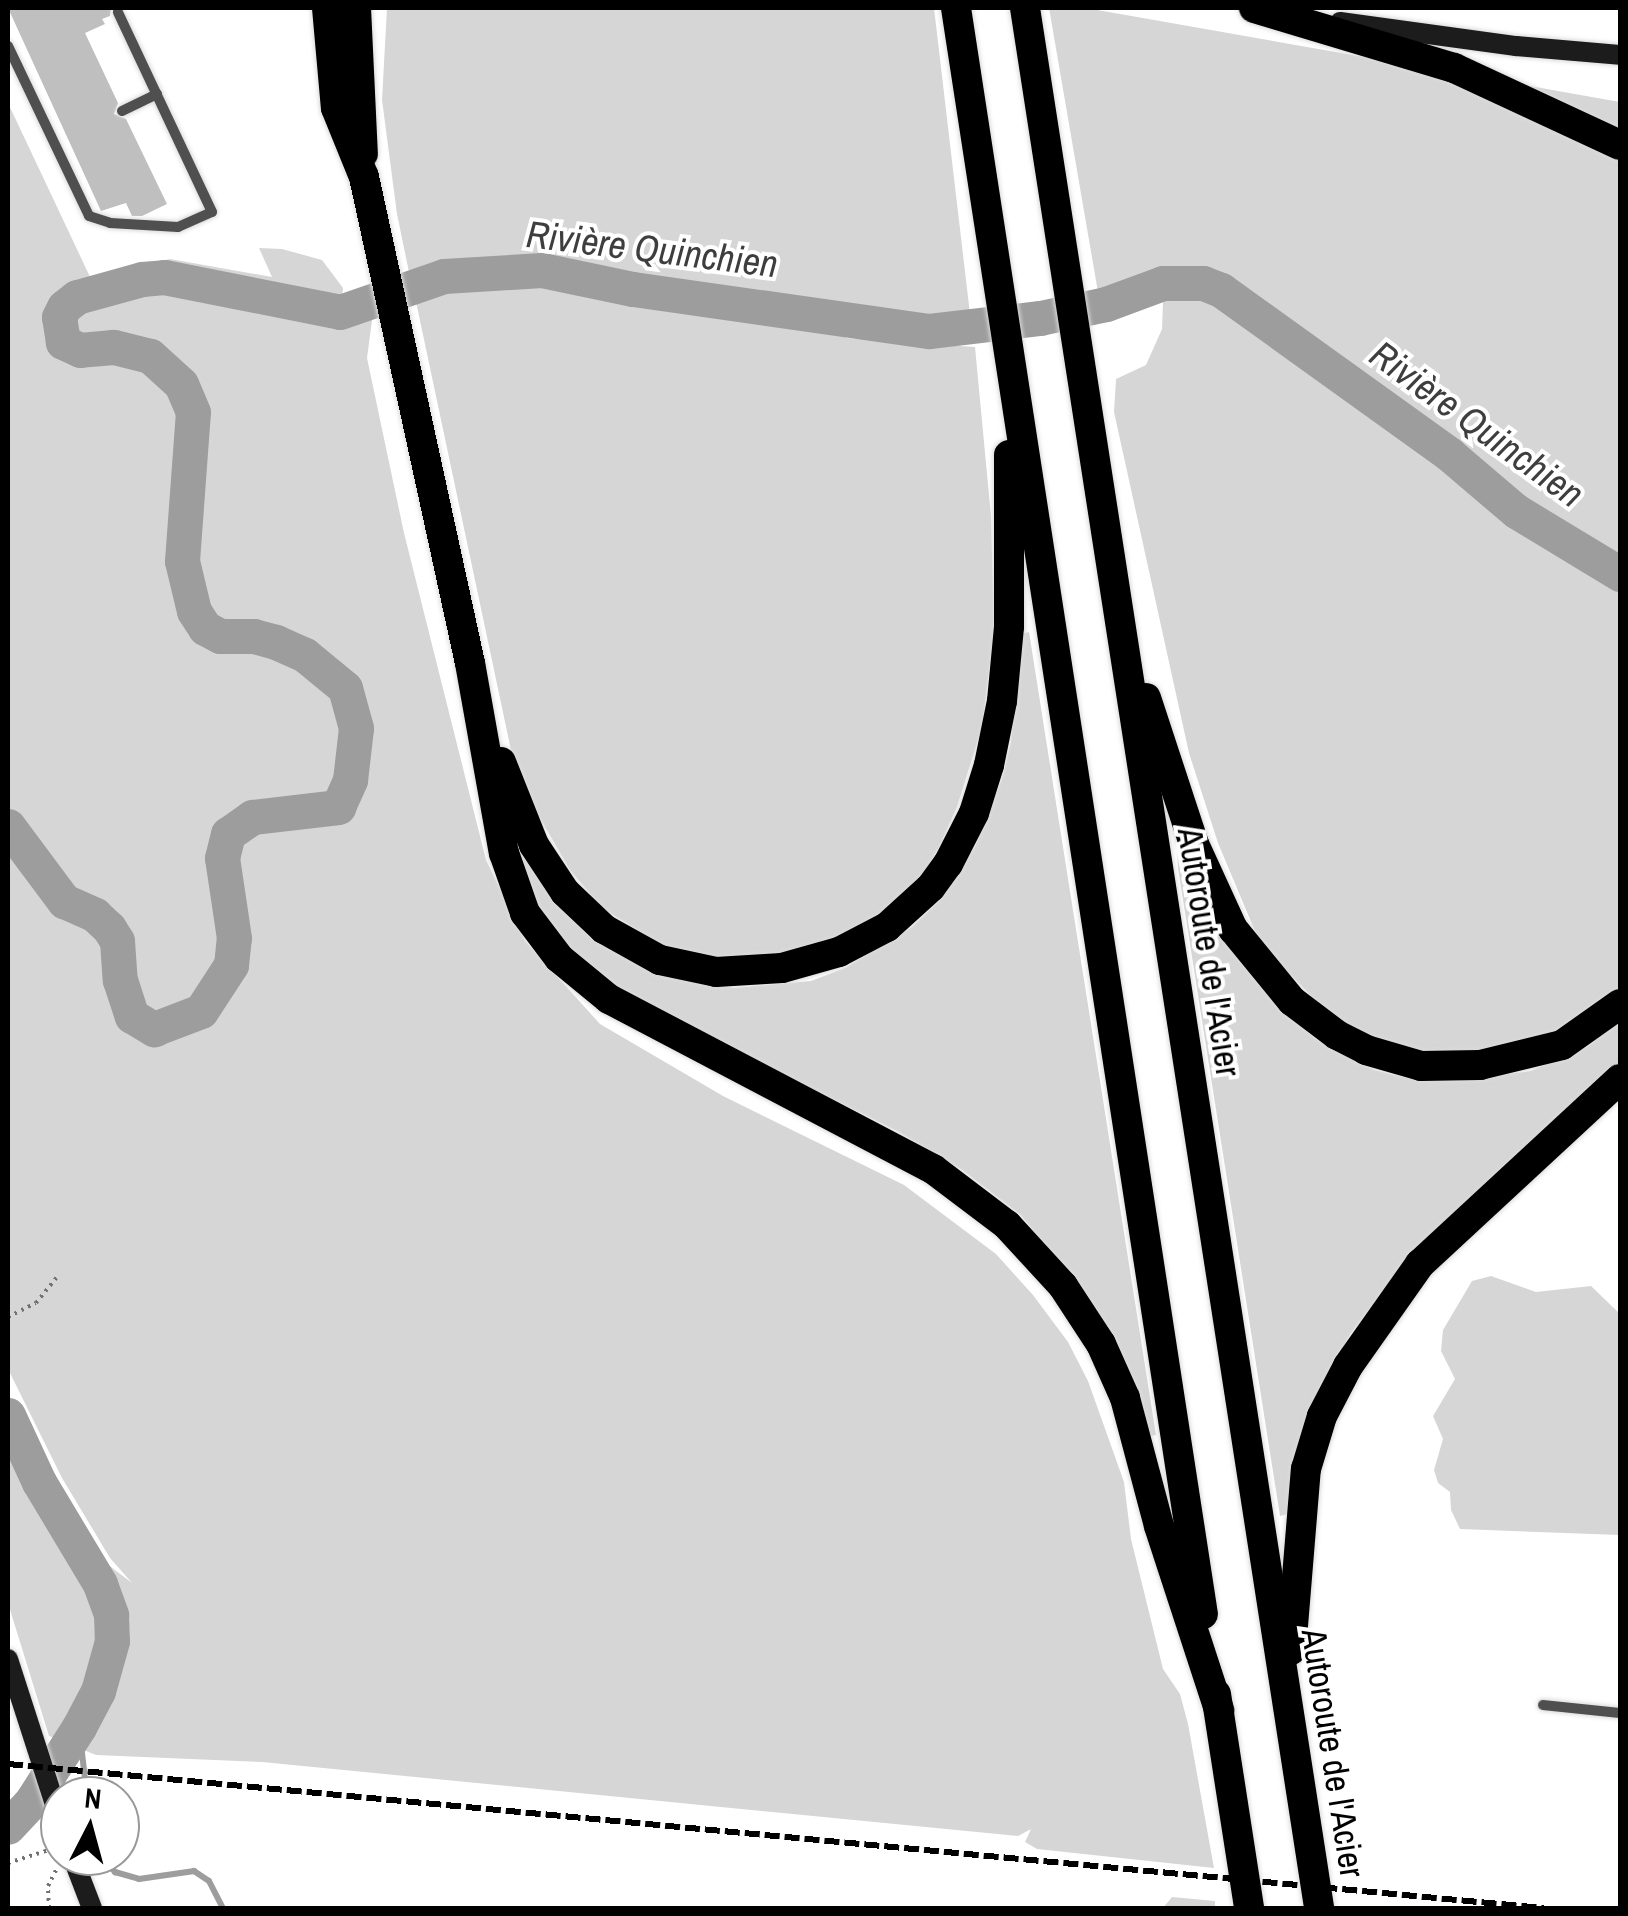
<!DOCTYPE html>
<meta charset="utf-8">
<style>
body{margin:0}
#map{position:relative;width:1628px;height:1916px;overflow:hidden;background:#fff;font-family:"Archivo Narrow",sans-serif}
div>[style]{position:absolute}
.green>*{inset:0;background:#d6d6d6}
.stream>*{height:6px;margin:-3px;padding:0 3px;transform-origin:3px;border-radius:3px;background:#9d9d9d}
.river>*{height:35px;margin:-17.5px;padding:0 17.5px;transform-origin:17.5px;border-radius:17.5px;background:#9d9d9d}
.building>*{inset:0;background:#bfbfbf}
.path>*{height:4px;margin-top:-2px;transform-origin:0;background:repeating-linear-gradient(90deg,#717171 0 2.5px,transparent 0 7.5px)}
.roads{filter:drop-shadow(0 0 2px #dbdbdb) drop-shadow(0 0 2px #dbdbdb)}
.lane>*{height:10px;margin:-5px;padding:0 5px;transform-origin:5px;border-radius:5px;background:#4f4f4f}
.secondary>*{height:20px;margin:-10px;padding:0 10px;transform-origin:10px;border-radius:10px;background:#1c1c1c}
.highway>*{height:30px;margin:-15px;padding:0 15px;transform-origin:15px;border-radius:15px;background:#000}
.rail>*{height:6px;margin-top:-3px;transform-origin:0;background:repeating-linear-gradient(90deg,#000 0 15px,transparent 0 20px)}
span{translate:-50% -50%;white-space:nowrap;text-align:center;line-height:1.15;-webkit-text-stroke:8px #fff;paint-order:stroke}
.street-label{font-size:35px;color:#000}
.water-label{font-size:38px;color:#3e3e3e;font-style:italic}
.frame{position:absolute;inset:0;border:10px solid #000;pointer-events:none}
.north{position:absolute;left:40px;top:1776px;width:100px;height:100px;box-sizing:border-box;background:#fff;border:2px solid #999;border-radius:50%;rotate:6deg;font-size:28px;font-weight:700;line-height:40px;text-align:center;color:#000}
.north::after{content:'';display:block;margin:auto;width:35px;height:45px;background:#000;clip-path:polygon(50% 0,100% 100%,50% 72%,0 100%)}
</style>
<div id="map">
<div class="green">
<i style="clip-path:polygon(387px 8px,934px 8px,970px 314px,937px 321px,867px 313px,846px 338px,975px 347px,991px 516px,994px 630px,982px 727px,957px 807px,939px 847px,920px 878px,890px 908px,830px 942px,779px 956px,704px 958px,669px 949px,602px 908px,570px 870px,537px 813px,512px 755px,415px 297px,451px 282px,514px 290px,502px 265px,410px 277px,397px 214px,382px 100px)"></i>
<i style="clip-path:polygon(1049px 8px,1086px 8px,1620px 102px,1620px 987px,1568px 1026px,1522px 1045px,1462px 1055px,1414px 1053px,1362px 1034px,1323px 1008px,1260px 943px,1218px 843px,1189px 753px,1114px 412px,1116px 379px,1146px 365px,1162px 329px,1164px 274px,1099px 298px)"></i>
<i style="clip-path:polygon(8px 103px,91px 279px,170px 259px,272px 277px,259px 248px,282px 249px,322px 260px,343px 288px,339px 322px,373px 313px,367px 358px,404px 533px,486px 860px,525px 941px,600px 1024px,723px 1096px,904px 1185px,996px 1254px,1033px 1295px,1068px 1342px,1088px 1381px,1124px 1482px,1131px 1539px,1163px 1669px,1180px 1694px,1188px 1724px,1214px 1868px,1037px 1849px,1025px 1842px,1031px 1829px,1018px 1836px,262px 1762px,96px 1755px,49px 1736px,8px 1603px,8px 1453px,60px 1528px,132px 1583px,110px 1558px,62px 1478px,8px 1369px)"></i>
<i style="clip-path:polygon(1029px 632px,1156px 1435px,1150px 1436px,1079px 1288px,1021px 1215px,961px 1169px,899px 1132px,674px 1019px,593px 973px,545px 921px,517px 856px,525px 854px,597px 941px,665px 977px,734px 988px,811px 981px,845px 968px,912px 927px,939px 901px,975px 847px,1002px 779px,1011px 742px,1021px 634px)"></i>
<i style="clip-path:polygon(1184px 846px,1228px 941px,1253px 978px,1283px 1013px,1317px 1040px,1374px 1070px,1406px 1078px,1452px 1081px,1531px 1071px,1587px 1047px,1620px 1020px,1620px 1066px,1410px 1256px,1350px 1334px,1328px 1375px,1288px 1514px,1280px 1516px,1178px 868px,1177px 847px)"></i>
<i style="clip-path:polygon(1491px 1276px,1536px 1292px,1591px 1286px,1620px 1314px,1620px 1535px,1460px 1529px,1451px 1510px,1450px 1492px,1438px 1483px,1434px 1470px,1443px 1439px,1433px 1416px,1455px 1379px,1441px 1351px,1443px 1330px,1472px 1281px)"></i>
<i style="clip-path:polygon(1172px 1897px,1215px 1901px,1215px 1908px,1163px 1908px)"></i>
</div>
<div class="stream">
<i style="left:79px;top:1727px;width:69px;rotate:83.4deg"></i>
<i style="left:102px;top:1856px;width:21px;rotate:51deg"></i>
<i style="left:115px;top:1872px;width:25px;rotate:16deg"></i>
<i style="left:139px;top:1879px;width:56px;rotate:-8.3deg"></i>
<i style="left:194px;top:1871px;width:18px;rotate:34deg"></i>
<i style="left:209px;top:1881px;width:30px;rotate:63deg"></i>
</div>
<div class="river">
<i style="left:8px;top:826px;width:94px;rotate:53.3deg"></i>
<i style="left:64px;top:901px;width:34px;rotate:24deg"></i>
<i style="left:95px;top:915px;width:19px;rotate:43deg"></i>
<i style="left:109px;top:928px;width:15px;rotate:58deg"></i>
<i style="left:117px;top:941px;width:39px;rotate:86deg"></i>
<i style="left:120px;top:980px;width:38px;rotate:72deg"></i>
<i style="left:132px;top:1016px;width:26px;rotate:31deg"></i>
<i style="left:154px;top:1029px;width:50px;rotate:-21deg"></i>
<i style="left:201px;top:1011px;width:55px;rotate:-56.9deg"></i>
<i style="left:231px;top:965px;width:27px;rotate:-84deg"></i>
<i style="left:234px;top:938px;width:81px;rotate:-98.5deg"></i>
<i style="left:222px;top:858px;width:25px;rotate:-76deg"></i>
<i style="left:228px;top:834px;width:29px;rotate:-35deg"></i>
<i style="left:252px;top:817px;width:87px;rotate:-6.6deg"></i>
<i style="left:338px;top:807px;width:30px;rotate:-66deg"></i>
<i style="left:350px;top:780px;width:52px;rotate:-83.4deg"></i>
<i style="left:356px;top:728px;width:41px;rotate:-105.4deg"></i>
<i style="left:345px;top:688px;width:52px;rotate:-140.5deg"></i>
<i style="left:305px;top:655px;width:32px;rotate:-156deg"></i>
<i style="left:276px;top:642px;width:23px;rotate:-165deg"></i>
<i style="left:254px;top:636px;width:34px;rotate:180deg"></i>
<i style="left:220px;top:636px;width:17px;rotate:-152deg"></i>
<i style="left:205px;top:628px;width:20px;rotate:-123deg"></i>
<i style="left:194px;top:611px;width:51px;rotate:-103.5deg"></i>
<i style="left:182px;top:561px;width:149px;rotate:-85.8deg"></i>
<i style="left:193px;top:412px;width:30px;rotate:-113deg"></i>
<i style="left:181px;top:384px;width:42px;rotate:-137.9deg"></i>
<i style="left:150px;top:356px;width:38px;rotate:-166deg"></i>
<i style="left:113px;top:347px;width:33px;rotate:175deg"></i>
<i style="left:80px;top:350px;width:19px;rotate:-155deg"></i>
<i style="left:63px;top:342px;width:25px;rotate:-99deg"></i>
<i style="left:59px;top:317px;width:11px;rotate:-63deg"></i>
<i style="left:64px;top:307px;width:16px;rotate:-38deg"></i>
<i style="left:77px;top:297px;width:67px;rotate:-15.5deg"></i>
<i style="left:142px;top:279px;width:22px;rotate:-5deg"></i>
<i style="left:164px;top:277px;width:179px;rotate:11.2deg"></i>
<i style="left:340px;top:312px;width:110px;rotate:-19.1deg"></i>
<i style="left:444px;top:276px;width:98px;rotate:-3.5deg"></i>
<i style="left:542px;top:270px;width:93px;rotate:11.8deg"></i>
<i style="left:633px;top:289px;width:299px;rotate:8.1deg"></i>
<i style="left:929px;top:331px;width:112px;rotate:-6.7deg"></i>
<i style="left:1040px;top:318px;width:67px;rotate:-12deg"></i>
<i style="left:1106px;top:304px;width:61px;rotate:-20.2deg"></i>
<i style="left:1163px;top:283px;width:40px"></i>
<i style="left:1203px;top:283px;width:19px;rotate:21deg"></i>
<i style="left:1221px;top:290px;width:281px;rotate:35.7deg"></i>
<i style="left:1449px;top:454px;width:88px;rotate:40.4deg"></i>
<i style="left:1516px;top:511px;width:122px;rotate:31.2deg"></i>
<i style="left:8px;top:1415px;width:74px;rotate:65.2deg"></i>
<i style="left:39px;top:1482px;width:119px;rotate:59.1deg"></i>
<i style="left:100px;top:1584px;width:33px;rotate:70deg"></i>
<i style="left:111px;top:1615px;width:26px;rotate:88deg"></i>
<i style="left:112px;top:1641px;width:52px;rotate:105.6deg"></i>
<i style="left:98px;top:1691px;width:41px;rotate:117.8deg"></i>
<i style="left:79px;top:1727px;width:89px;rotate:122.6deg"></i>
<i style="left:31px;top:1802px;width:34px;rotate:133deg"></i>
</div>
<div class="building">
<i style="clip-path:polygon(8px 8px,111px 8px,110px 16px,102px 19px,105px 24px,85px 33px,118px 103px,114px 114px,126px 119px,167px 204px,142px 216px,132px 216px,126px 203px,101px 211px)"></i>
</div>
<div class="path">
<i style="left:8px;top:1317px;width:31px;rotate:-27deg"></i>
<i style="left:36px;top:1303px;width:33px;rotate:-51deg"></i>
<i style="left:8px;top:1863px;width:49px;rotate:-17.7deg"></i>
<i style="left:49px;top:1908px;width:22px;rotate:-93deg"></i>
<i style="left:48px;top:1886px;width:18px;rotate:-63deg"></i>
</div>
<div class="roads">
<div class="lane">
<i style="left:8px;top:46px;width:188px;rotate:64.5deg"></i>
<i style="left:89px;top:216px;width:22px;rotate:18deg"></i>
<i style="left:110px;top:223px;width:68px;rotate:3.4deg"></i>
<i style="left:178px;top:227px;width:37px;rotate:-24deg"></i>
<i style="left:212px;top:212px;width:221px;rotate:-115.2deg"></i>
<i style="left:122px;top:111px;width:39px;rotate:-26deg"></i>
<i style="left:1543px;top:1705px;width:77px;rotate:5.9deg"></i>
</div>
<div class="secondary">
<i style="left:1340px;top:22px;width:178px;rotate:7.8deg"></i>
<i style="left:1516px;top:46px;width:104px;rotate:4.9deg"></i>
<i style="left:8px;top:1659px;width:169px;rotate:72.1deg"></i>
<i style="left:72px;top:1856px;width:56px;rotate:69deg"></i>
</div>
<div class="highway">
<i style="left:327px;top:8px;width:100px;rotate:84.9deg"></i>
<i style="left:336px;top:108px;width:74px;rotate:67.9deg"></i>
<i style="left:364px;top:177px;width:497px;rotate:77.7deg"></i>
<i style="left:470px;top:663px;width:193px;rotate:79.9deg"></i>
<i style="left:504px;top:853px;width:64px;rotate:70.7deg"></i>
<i style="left:525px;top:913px;width:56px;rotate:52.9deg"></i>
<i style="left:559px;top:958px;width:65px;rotate:39.4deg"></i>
<i style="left:609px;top:999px;width:366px;rotate:27.7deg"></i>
<i style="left:933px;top:1169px;width:93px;rotate:37.1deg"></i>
<i style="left:1007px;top:1225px;width:83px;rotate:47.4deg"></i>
<i style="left:1063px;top:1286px;width:69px;rotate:56.8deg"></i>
<i style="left:1101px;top:1344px;width:59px;rotate:66deg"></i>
<i style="left:1125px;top:1398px;width:132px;rotate:75.1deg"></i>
<i style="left:1159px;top:1526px;width:194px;rotate:71.9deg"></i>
<i style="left:356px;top:8px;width:146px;rotate:87.3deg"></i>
<i style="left:956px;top:8px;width:1625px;rotate:81.26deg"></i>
<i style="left:1025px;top:8px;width:1923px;rotate:81.2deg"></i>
<i style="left:1254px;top:8px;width:209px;rotate:16.7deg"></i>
<i style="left:1454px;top:68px;width:183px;rotate:24.9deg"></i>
<i style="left:1146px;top:698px;width:154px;rotate:71.8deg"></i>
<i style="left:1194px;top:844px;width:94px;rotate:65.4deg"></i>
<i style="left:1233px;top:929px;width:93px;rotate:50.7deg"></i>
<i style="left:1292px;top:1001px;width:56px;rotate:37.1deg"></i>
<i style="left:1337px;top:1035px;width:33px;rotate:27deg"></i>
<i style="left:1366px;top:1050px;width:57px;rotate:16.2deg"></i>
<i style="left:1421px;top:1066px;width:59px;rotate:-1deg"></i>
<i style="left:1480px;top:1065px;width:84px;rotate:-13.7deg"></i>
<i style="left:1562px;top:1045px;width:71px;rotate:-35.3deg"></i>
<i style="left:501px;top:762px;width:89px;rotate:68.3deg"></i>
<i style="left:534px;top:845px;width:56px;rotate:56.6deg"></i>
<i style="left:565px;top:892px;width:54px;rotate:43.5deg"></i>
<i style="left:604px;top:929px;width:64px;rotate:29deg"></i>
<i style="left:660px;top:960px;width:57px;rotate:12.1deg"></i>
<i style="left:716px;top:972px;width:66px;rotate:-3.5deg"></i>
<i style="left:782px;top:968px;width:59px;rotate:-15.7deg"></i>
<i style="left:839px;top:952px;width:54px;rotate:-27.5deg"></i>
<i style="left:887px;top:927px;width:59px;rotate:-42.3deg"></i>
<i style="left:931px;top:887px;width:29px;rotate:-54deg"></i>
<i style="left:948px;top:864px;width:57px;rotate:-63deg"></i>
<i style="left:974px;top:813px;width:50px;rotate:-72.6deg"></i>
<i style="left:989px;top:765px;width:65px;rotate:-78.5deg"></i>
<i style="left:1002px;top:701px;width:74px;rotate:-84.6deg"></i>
<i style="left:1009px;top:627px;width:172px;rotate:-90deg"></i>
<i style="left:1291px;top:1650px;width:182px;rotate:-85.3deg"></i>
<i style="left:1306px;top:1469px;width:55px;rotate:-73.2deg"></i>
<i style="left:1322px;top:1416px;width:56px;rotate:-62.5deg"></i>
<i style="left:1348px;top:1366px;width:125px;rotate:-54.8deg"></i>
<i style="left:1420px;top:1264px;width:272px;rotate:-42.8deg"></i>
<i style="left:1216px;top:1694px;width:217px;rotate:81.2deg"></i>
</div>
</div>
<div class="rail">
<i style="left:8px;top:1764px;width:1543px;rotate:5.36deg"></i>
</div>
<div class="street-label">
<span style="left:1209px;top:952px;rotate:81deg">Autoroute de l'Acier</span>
<span style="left:1333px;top:1753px;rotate:81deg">Autoroute de l'Acier</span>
</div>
<div class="water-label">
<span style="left:652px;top:249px;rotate:7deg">Rivière Quinchien</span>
<span style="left:1477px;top:424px;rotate:36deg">Rivière Quinchien</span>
</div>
<div class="frame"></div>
<div class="north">N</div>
</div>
